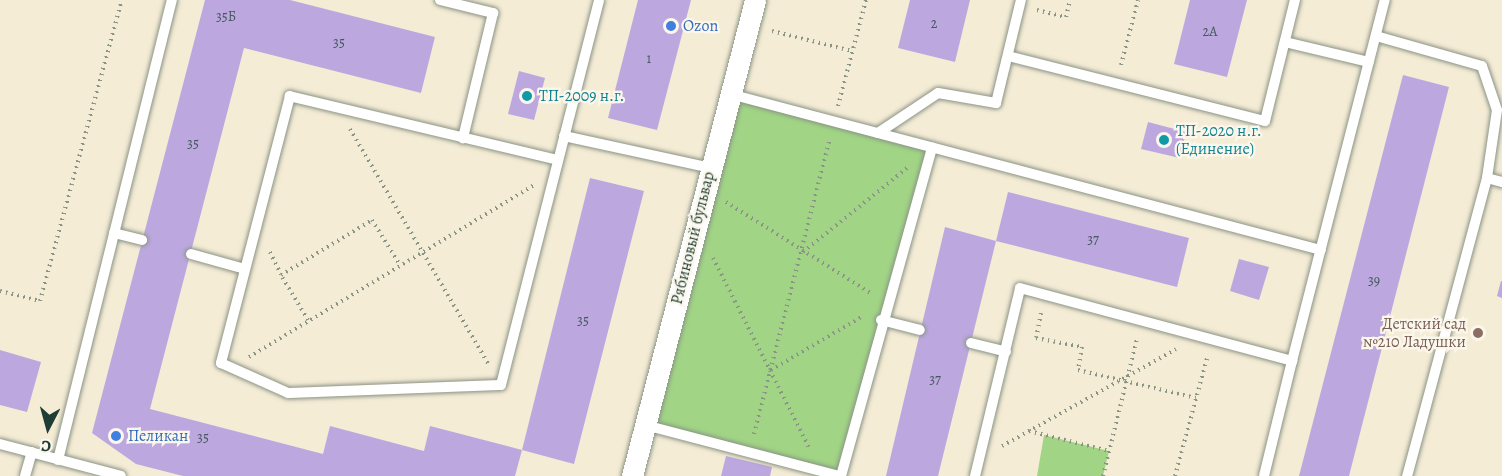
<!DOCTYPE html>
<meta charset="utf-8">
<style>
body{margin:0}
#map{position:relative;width:1502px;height:476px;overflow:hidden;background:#f5ecd6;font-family:Alegreya,serif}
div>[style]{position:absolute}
.green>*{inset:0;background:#a1d585}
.building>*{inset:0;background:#bca8df}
.path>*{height:4px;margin-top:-2px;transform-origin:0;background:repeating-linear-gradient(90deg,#8a9485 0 1.5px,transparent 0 6px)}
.roads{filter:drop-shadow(0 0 2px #8a9485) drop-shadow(0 0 2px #8a9485)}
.service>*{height:10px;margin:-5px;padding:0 5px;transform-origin:5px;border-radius:5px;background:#fff}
.minor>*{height:21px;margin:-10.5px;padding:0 10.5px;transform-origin:10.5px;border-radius:10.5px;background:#fff}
.dots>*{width:16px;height:16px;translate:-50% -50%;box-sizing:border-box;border:3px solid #fbf7ec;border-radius:50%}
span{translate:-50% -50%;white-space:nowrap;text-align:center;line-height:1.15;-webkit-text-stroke:4.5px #fbf7ec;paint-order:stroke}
.number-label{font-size:14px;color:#46585f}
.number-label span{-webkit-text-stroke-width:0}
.shop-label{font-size:16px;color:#366cbe}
.left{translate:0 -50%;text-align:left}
.culture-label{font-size:16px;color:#0d838f}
.street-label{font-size:16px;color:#1f3d34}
.education-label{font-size:16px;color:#785e54}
.right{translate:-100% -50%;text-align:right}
.north{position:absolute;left:18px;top:398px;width:60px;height:60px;-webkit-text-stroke:4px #fbf7ec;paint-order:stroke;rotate:186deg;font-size:16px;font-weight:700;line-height:24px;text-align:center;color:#1f3d34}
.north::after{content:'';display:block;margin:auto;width:21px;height:27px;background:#1f3d34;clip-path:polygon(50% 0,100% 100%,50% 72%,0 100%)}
</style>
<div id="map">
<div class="green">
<i style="clip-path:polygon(730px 94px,932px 147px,841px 476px,645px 425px)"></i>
<i style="clip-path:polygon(1044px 435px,1109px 451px,1103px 476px,1037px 476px)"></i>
</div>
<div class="building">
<i style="clip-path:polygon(205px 0,290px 0,435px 37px,421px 93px,244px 48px,150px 409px,323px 454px,330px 426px,424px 451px,430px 426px,522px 450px,590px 178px,644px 191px,574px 464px,522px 450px,515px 476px,183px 476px,136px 464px,92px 433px)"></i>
<i style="clip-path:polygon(638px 0,691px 0,657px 130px,608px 118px)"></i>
<i style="clip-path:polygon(910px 0,970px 0,955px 62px,898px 48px)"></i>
<i style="clip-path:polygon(1190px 0,1247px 0,1227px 77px,1174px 64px)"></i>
<i style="clip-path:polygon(519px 71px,545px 78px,534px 120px,508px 114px)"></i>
<i style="clip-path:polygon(1403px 75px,1449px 87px,1349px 476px,1299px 476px)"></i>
<i style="clip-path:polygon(1148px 122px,1186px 132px,1180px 158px,1141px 149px)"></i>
<i style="clip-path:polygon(1008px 192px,1189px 238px,1177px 287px,996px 241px)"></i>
<i style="clip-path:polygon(945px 227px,996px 241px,938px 476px,886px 476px)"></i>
<i style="clip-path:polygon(1239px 259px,1269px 267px,1259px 300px,1230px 291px)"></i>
<i style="clip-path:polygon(1501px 281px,1502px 281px,1502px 298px,1497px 296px)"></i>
<i style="clip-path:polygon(0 350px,41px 362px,27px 412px,0 405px)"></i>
<i style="clip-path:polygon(726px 456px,772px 467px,770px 476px,721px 476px)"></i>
</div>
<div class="path">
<i style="left:1037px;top:10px;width:30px;rotate:14deg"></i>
<i style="left:1066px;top:17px;width:17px;rotate:-77deg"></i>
<i style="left:772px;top:31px;width:82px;rotate:14deg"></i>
<i style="left:1121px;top:65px;width:67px;rotate:-75.3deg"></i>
<i style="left:838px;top:106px;width:110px;rotate:-75.2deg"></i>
<i style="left:350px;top:129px;width:272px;rotate:59.5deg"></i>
<i style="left:726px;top:202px;width:173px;rotate:32.2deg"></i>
<i style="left:270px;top:252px;width:25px;rotate:64deg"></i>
<i style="left:803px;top:252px;width:134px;rotate:-38.9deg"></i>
<i style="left:713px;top:258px;width:214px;rotate:63.1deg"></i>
<i style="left:0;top:291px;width:41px;rotate:14deg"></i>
<i style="left:40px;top:301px;width:312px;rotate:-74.8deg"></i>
<i style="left:1041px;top:313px;width:25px;rotate:101deg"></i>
<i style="left:1036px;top:338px;width:47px;rotate:11.1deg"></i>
<i style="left:1082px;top:347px;width:23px;rotate:100deg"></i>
<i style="left:1078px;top:370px;width:121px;rotate:13.3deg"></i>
<i style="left:308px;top:320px;width:52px;rotate:-121deg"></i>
<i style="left:281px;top:275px;width:106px;rotate:-31.1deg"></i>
<i style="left:372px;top:220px;width:53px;rotate:58.1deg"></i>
<i style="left:249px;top:357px;width:332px;rotate:-31.1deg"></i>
<i style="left:771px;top:370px;width:107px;rotate:-30.4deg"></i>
<i style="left:1029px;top:431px;width:82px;rotate:14deg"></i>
<i style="left:754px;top:434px;width:305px;rotate:-75.6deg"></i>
<i style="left:1002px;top:446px;width:199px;rotate:-29.1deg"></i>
<i style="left:1103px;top:476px;width:141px;rotate:-76.1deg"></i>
<i style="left:1175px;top:476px;width:122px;rotate:-74.8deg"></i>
</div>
<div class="roads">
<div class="service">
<i style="left:440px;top:0;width:55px;rotate:13.8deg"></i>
<i style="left:493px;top:13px;width:129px;rotate:103.5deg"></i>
<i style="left:1376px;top:36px;width:110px;rotate:15.8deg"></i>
<i style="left:1482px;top:66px;width:46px;rotate:71.2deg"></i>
<i style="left:1497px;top:110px;width:69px;rotate:98.4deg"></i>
<i style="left:1487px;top:178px;width:309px;rotate:105deg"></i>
<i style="left:1285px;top:42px;width:86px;rotate:13.4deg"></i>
<i style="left:1008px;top:56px;width:265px;rotate:14.2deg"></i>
<i style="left:1265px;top:121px;width:125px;rotate:-76.1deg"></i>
<i style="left:730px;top:94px;width:611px;rotate:14.79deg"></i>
<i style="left:878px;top:133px;width:72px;rotate:-33.7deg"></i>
<i style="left:938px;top:93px;width:59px;rotate:9.8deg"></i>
<i style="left:996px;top:103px;width:106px;rotate:-76.4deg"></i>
<i style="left:564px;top:136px;width:150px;rotate:12.3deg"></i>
<i style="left:558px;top:160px;width:276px;rotate:-166.6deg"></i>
<i style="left:290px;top:96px;width:276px;rotate:104.5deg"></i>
<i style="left:221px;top:363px;width:73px;rotate:24.1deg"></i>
<i style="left:288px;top:393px;width:213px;rotate:-2.2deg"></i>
<i style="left:501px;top:385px;width:397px;rotate:-75.7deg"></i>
<i style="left:1487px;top:178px;width:16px;rotate:15deg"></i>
<i style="left:114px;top:233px;width:29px;rotate:14deg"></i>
<i style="left:191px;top:254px;width:56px;rotate:15.5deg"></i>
<i style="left:881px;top:320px;width:40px;rotate:14.4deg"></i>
<i style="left:971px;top:343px;width:36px;rotate:14deg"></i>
<i style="left:1292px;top:361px;width:373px;rotate:-75.6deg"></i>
<i style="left:645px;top:425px;width:201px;rotate:14.7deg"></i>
<i style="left:0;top:444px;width:125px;rotate:14.8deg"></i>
<i style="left:58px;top:460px;width:474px;rotate:-76.1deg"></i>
<i style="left:25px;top:476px;width:25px;rotate:-74deg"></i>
<i style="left:841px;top:476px;width:341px;rotate:-74.5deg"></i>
<i style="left:975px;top:476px;width:193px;rotate:-76.5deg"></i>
<i style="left:1020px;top:288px;width:282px;rotate:15deg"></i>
<i style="left:1292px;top:361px;width:118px;rotate:103.7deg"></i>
</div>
<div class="minor">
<i style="left:632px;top:476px;width:492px;rotate:-75.5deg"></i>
</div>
</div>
<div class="dots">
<i style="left:671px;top:26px;background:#3f7fe0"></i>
<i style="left:527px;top:96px;background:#0f9aa8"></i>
<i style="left:1164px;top:140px;background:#0f9aa8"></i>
<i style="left:1478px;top:333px;background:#8d6e63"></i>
<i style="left:116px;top:436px;background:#3f7fe0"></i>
</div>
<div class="number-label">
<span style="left:226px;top:17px">35Б</span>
<span style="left:934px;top:24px">2</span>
<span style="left:1210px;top:32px">2А</span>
<span style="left:339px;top:43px">35</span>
<span style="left:649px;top:59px">1</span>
<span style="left:193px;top:144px">35</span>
<span style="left:1093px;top:240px">37</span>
<span style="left:1374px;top:281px">39</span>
<span style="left:583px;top:321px">35</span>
<span style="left:935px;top:380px">37</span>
<span style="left:203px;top:438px">35</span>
</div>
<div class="shop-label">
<span class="left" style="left:683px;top:26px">Ozon</span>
<span class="left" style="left:128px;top:436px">Пеликан</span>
</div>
<div class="culture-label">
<span class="left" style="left:539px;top:96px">ТП-2009 н.г.</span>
<span class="left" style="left:1176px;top:140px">ТП-2020 н.г.<br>(Единение)</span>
</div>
<div class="street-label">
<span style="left:693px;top:238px;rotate:-76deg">Рябиновый бульвар</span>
</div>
<div class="education-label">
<span class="right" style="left:1466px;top:333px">Детский сад<br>№210 Ладушки</span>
</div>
<div class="north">С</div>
</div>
